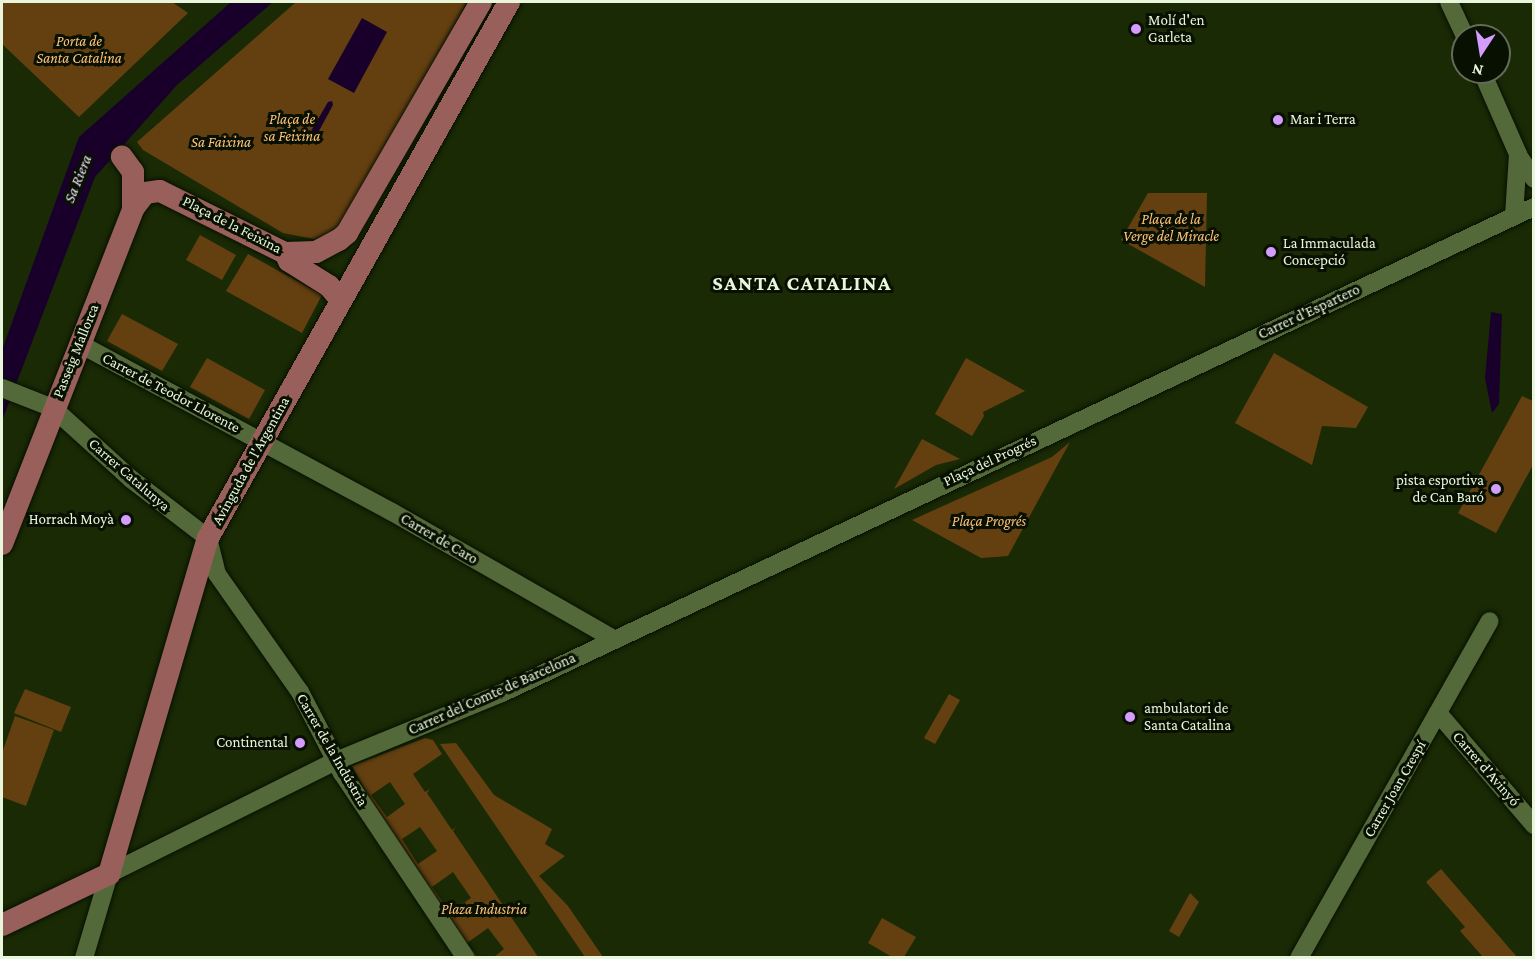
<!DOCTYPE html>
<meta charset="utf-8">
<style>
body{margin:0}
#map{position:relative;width:1535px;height:959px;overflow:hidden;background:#1a2a05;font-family:"Crimson Pro",serif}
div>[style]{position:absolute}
.green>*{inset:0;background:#644011}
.water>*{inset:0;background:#19002b}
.roads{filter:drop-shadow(0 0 2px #071100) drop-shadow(0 0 2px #071100)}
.minor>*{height:18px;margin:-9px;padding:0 9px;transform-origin:9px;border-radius:9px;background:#536939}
.major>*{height:22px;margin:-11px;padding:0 11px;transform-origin:11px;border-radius:11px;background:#995f5a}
.dots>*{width:16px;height:16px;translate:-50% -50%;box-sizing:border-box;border:3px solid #081001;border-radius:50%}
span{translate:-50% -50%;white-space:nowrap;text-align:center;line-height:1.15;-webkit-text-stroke:6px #081001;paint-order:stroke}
.poi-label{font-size:15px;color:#e8f6db}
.left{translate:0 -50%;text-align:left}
.right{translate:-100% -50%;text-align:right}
.park-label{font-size:15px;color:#ffc17a;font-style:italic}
.street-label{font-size:15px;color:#e8f6db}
.water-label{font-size:16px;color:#ebddf7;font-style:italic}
.district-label{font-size:21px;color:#e8f6db;font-weight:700;letter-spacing:1.5px}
.frame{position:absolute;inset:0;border:3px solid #e8f6db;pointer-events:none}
.north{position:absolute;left:1451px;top:24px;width:60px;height:60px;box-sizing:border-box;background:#081001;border:2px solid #626c58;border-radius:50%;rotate:192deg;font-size:16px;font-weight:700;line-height:24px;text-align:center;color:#e8f6db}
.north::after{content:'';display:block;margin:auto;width:21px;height:27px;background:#d39cfd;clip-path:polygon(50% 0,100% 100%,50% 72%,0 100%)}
</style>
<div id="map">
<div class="green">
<i style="clip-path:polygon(2px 2px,172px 2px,188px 13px,79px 117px,2px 44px)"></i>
<i style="clip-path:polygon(296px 2px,467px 2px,345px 220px,333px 232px,314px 239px,283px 233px,143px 150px,137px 142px)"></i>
<i style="clip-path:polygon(1148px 193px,1207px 193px,1205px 287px,1121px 240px)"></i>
<i style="clip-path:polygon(200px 235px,236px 255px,222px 280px,186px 260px)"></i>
<i style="clip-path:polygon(248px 254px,322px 295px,302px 333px,226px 291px)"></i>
<i style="clip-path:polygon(122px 314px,178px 344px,162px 371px,107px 341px)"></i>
<i style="clip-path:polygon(1274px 353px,1368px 407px,1356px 428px,1322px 426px,1312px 465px,1235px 423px)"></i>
<i style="clip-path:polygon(207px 358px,265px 390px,249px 419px,190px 387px)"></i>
<i style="clip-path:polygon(966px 358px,1025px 391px,983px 412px,984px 416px,972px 436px,935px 414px)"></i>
<i style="clip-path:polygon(1522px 396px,1533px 401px,1533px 465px,1496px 533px,1458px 513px)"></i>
<i style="clip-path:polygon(922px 439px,960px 459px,936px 465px,894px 489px)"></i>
<i style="clip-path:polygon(1070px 442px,1008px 556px,981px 558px,912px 520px,1052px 457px)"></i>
<i style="clip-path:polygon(25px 689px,71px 707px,61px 732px,14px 713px)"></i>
<i style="clip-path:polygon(949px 694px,960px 700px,935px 744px,924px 738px)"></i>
<i style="clip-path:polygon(15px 716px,54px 730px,26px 806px,2px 797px,2px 753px)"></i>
<i style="clip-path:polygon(evenodd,425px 738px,433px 740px,442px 754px,413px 774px,425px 792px,430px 789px,427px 793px,452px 830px,456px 827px,453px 831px,538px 957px,494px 957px,504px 949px,488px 928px,467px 943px,478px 957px,473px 957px,381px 818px,352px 766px,425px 738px,390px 782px,405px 804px,387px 817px,371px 795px,390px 782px,425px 738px,420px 827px,437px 851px,418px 864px,402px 839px,420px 827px,425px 738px,453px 872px,471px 898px,450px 912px,432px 887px,453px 872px)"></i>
<i style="clip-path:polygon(456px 743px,494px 795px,552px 829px,545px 844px,565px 856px,539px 876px,568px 906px,603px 957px,585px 957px,440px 744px)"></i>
<i style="clip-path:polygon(1441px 869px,1517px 957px,1483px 957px,1460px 931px,1465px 927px,1426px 882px)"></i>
<i style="clip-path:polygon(1190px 893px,1199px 902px,1179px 937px,1169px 931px)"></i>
<i style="clip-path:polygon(882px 918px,916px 937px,904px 957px,892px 957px,868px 943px)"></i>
</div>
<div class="water">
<i style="clip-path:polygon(231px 2px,273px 2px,177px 85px,95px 177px,2px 421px,2px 350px,79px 137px)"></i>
<i style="clip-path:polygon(362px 18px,387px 32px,354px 93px,328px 79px)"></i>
<i style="clip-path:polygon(332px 101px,333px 105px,313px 142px,309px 143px,307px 138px,328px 102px)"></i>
<i style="clip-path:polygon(1491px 312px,1502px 314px,1499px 404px,1492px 413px,1485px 378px)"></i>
</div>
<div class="roads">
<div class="minor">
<i style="left:1449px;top:2px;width:38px;rotate:65deg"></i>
<i style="left:1482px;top:72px;width:90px;rotate:66.3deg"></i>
<i style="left:1518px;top:154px;width:62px;rotate:93.7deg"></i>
<i style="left:1518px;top:155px;width:29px;rotate:56deg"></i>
<i style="left:80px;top:344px;width:354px;rotate:28.3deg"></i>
<i style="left:392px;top:512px;width:256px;rotate:29.8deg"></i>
<i style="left:2px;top:388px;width:55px;rotate:21.4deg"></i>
<i style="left:53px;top:408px;width:105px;rotate:42.3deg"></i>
<i style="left:131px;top:479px;width:97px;rotate:37.5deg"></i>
<i style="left:208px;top:538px;width:37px;rotate:76deg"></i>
<i style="left:217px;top:574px;width:144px;rotate:54.9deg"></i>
<i style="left:300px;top:692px;width:91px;rotate:62.6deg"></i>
<i style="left:342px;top:773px;width:223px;rotate:56.2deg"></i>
<i style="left:1438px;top:713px;width:148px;rotate:49.4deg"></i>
<i style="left:84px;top:958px;width:88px;rotate:-73.4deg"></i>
<i style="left:109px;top:874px;width:254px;rotate:-26.5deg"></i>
<i style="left:336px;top:761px;width:179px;rotate:-22.3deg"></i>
<i style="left:502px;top:693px;width:1141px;rotate:-25.22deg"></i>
<i style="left:1299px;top:958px;width:387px;rotate:-60.5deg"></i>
</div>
<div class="major">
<i style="left:133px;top:209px;width:20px;rotate:-53deg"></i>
<i style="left:145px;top:193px;width:15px;rotate:-8deg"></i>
<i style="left:160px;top:191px;width:140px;rotate:26.4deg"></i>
<i style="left:285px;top:253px;width:31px;rotate:-2deg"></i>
<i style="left:316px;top:252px;width:26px;rotate:-28deg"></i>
<i style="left:339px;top:240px;width:11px;rotate:-41deg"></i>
<i style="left:347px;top:233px;width:267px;rotate:-59.9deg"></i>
<i style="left:285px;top:253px;width:9px;rotate:63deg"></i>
<i style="left:289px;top:261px;width:47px;rotate:32deg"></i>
<i style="left:329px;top:286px;width:17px;rotate:50deg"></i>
<i style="left:2px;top:544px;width:360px;rotate:-68.6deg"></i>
<i style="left:133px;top:209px;width:37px;rotate:-90deg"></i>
<i style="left:133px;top:172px;width:19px;rotate:-126deg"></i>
<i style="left:2px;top:925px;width:119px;rotate:-25.5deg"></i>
<i style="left:109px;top:874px;width:350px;rotate:-73.6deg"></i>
<i style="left:208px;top:538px;width:615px;rotate:-60.68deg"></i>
</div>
</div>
<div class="dots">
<i style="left:1136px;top:29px;background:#d39cfd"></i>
<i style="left:1278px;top:120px;background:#d39cfd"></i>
<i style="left:1271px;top:252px;background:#d39cfd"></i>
<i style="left:1496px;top:489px;background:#d39cfd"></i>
<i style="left:126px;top:520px;background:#d39cfd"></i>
<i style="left:1130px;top:717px;background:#d39cfd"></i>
<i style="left:300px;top:743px;background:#d39cfd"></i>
</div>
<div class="poi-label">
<span class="left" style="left:1148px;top:29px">Molí d'en<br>Garleta</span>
<span class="left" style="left:1290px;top:120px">Mar i Terra</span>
<span class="left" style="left:1283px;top:252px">La Immaculada<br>Concepció</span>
<span class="right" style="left:1484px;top:489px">pista esportiva<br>de Can Baró</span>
<span class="right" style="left:114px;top:520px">Horrach Moyà</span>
<span class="left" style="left:1144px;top:717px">ambulatori de<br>Santa Catalina</span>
<span class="right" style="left:288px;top:743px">Continental</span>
</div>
<div class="park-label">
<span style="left:79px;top:50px">Porta de<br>Santa Catalina</span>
<span style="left:292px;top:128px">Plaça de<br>sa Feixina</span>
<span style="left:221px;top:143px">Sa Faixina</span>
<span style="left:1171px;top:228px">Plaça de la<br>Verge del Miracle</span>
<span style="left:989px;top:522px">Plaça Progrés</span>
<span style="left:484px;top:910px">Plaza Industria</span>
</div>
<div class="street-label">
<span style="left:232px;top:225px;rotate:27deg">Plaça de la Feixina</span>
<span style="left:1309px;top:312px;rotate:-25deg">Carrer d'Espartero</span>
<span style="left:76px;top:351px;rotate:-68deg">Passeig Mallorca</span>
<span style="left:171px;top:393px;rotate:28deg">Carrer de Teodor Llorente</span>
<span style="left:251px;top:461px;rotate:-61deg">Avinguda de l'Argentina</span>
<span style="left:990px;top:461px;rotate:-25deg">Plaça del Progrés</span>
<span style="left:129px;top:475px;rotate:41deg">Carrer Catalunya</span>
<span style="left:439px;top:539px;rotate:30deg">Carrer de Caro</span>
<span style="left:492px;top:694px;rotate:-24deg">Carrer del Comte de Barcelona</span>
<span style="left:332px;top:750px;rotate:60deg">Carrer de la Indústria</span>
<span style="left:1486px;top:769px;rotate:49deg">Carrer d'Avinyó</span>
<span style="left:1395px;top:789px;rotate:-60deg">Carrer Joan Crespí</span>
</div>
<div class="water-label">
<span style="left:78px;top:179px;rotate:-68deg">Sa Riera</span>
</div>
<div class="district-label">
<span style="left:802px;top:283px">SANTA CATALINA</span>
</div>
<div class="frame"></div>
<div class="north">N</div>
</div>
